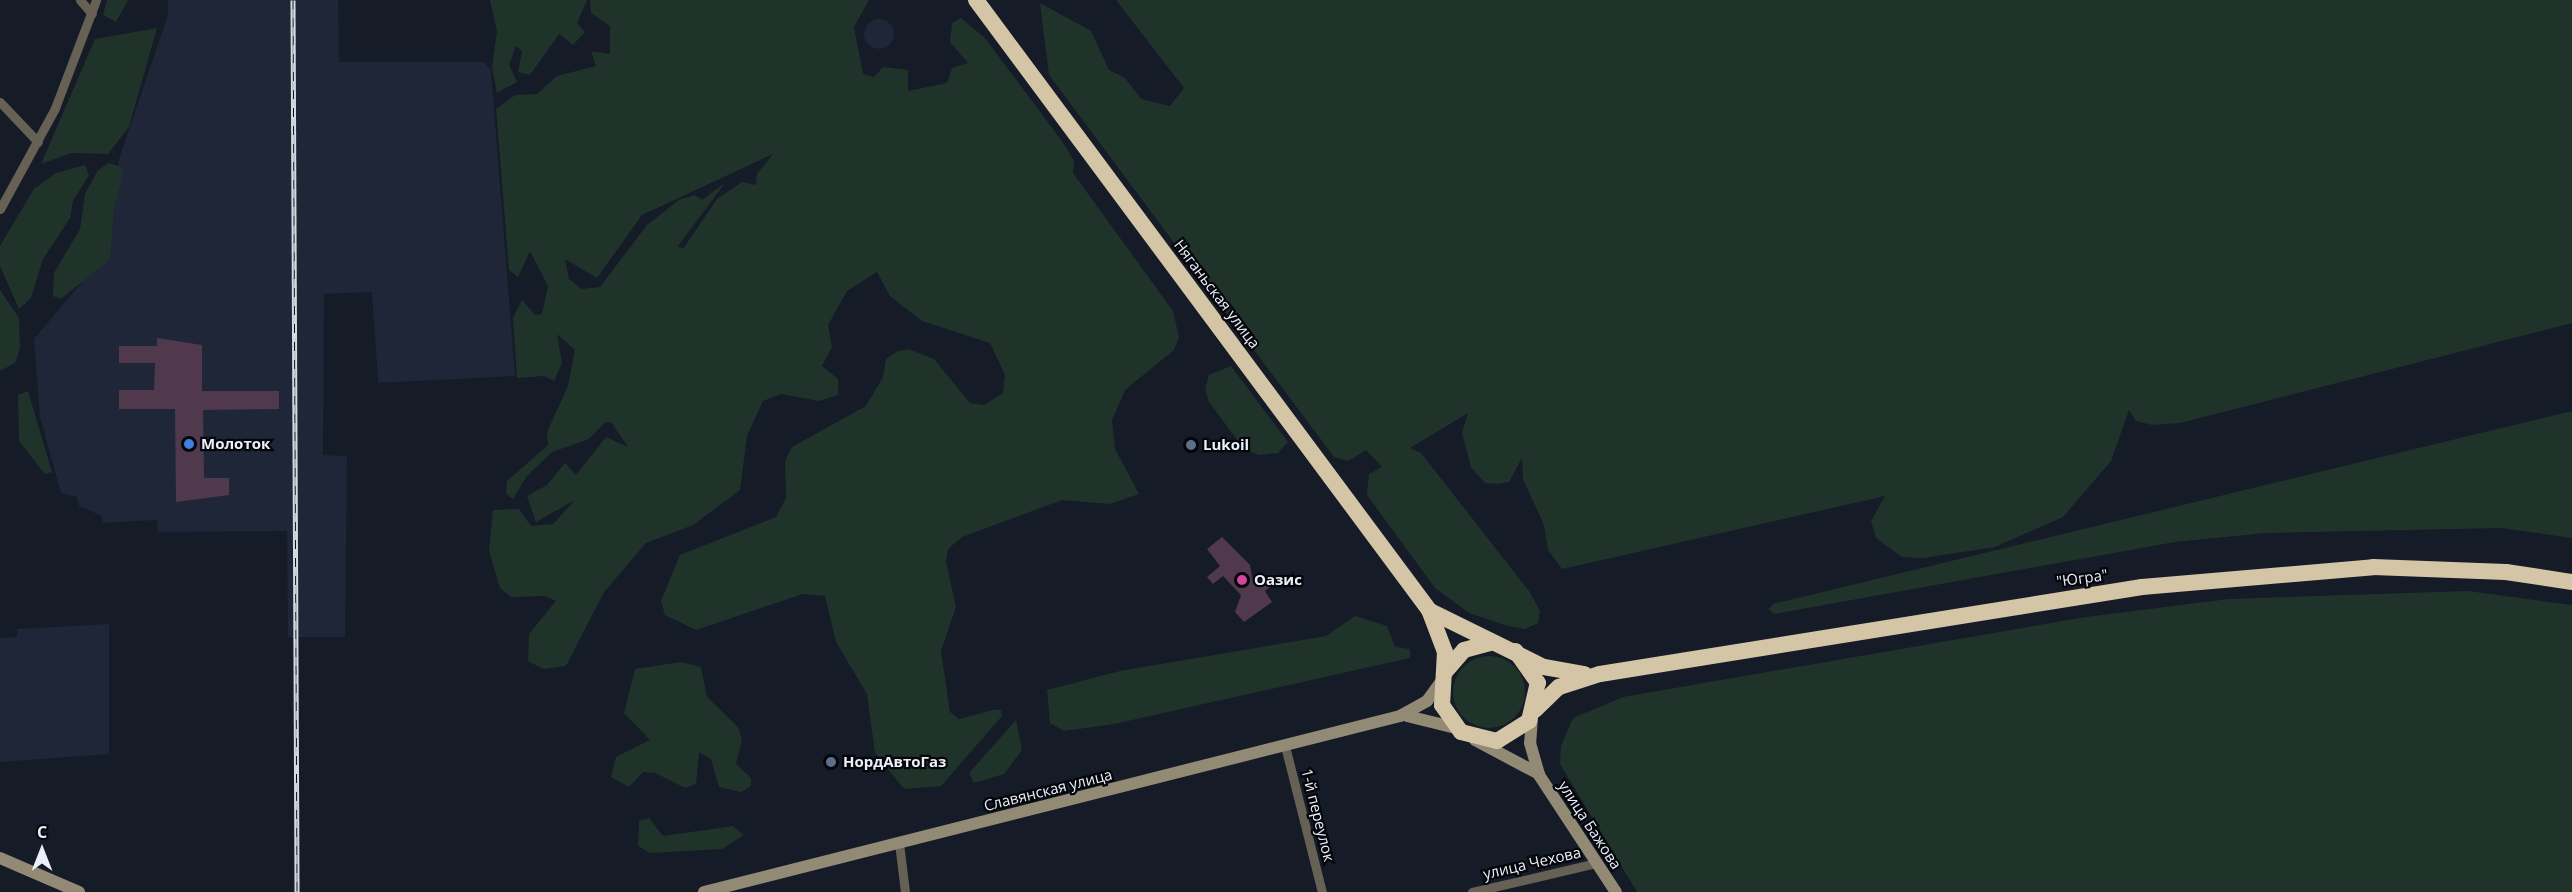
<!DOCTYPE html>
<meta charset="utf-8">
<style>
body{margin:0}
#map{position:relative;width:2572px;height:892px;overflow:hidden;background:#151b27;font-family:"Open Sans",sans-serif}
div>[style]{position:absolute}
.built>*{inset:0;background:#1e2637}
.round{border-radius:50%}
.green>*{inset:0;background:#20332a}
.building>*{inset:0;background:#50394c}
.street>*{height:9px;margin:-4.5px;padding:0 4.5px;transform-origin:4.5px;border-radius:4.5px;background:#676155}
.secondary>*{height:12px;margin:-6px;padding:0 6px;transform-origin:6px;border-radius:6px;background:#938a76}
.highway>*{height:16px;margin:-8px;padding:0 8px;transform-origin:8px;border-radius:8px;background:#d4c5a7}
.rail>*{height:5px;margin-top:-2.5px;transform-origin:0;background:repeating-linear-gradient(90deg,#04060b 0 9px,#d5d9e2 0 18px);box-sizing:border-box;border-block:2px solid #d5d9e2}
.dots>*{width:16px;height:16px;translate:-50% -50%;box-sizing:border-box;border:3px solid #04060b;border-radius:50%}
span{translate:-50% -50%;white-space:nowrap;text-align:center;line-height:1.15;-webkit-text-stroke:4.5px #04060b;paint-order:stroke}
.street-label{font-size:15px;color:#ebeff8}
.poi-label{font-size:15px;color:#ebeff8;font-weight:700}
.left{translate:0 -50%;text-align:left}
.north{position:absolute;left:12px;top:820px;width:60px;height:60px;-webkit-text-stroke:4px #04060b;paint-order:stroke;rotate:0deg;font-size:16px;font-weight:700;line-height:24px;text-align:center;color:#ebeff8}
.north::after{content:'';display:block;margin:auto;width:21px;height:27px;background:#ebeff8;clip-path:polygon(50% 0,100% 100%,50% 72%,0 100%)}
</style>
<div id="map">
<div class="built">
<i style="clip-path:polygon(168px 0,338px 0,339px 62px,483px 62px,491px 70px,515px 376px,378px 383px,372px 292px,324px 294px,323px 455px,347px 456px,345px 637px,288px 637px,287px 531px,158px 532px,157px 520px,102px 523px,102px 516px,79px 506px,77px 497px,61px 493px,40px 417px,34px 339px,109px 250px,119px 159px,168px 15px)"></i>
<i class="round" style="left:864px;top:19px;width:30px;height:30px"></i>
<i style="clip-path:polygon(109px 624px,109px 754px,0 762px,0 638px,17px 637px,17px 629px)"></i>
</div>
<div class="green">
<i style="clip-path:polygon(107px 0,128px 0,116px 22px,103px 15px)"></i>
<i style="clip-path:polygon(490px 0,587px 0,577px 23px,585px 32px,573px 45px,559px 34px,530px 75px,518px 72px,522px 51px,516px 46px,509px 65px,517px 82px,497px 93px,492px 68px,497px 32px)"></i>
<i style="clip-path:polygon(evenodd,590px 0,869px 0,854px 27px,863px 74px,874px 77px,883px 67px,908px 70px,908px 91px,947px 83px,952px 68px,968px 63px,950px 42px,952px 23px,961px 18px,985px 38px,1064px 144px,1074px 161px,1073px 173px,1173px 311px,1179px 337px,1174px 350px,1125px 390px,1112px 420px,1115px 449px,1139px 494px,1110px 504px,1062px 500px,962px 537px,948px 549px,946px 562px,956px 607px,941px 651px,950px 712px,959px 719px,993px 710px,1001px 710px,1002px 716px,941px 786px,904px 789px,875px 753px,867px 694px,836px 642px,825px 596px,803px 594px,696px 630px,665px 615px,661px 601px,680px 555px,776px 517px,786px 498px,785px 461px,792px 447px,866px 406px,883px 377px,886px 359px,898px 351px,908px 349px,934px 359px,970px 403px,984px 405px,1003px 393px,1005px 375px,990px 343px,922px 321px,890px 296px,877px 272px,847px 291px,828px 325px,832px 347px,822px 366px,838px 379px,838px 395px,819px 401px,781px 394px,763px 401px,747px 436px,740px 490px,693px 525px,646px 543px,604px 592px,566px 666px,543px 669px,528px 661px,529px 634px,556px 601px,545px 596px,511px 597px,500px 588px,489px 551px,493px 510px,519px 509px,531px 526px,553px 524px,575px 500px,536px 522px,527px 496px,547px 485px,565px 463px,576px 475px,606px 437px,628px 447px,611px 422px,605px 422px,589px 439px,552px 452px,526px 477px,513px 499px,506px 494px,507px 481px,548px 445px,547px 432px,568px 386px,575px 350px,557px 334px,562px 363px,554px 381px,544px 376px,517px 378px,513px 318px,522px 300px,535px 315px,542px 314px,548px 286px,530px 251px,518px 277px,509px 270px,496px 109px,515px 95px,537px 94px,557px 76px,596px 66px,591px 51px,610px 54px,610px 26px,591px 13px,590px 0,773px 154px,757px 174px,756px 185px,742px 182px,717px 199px,683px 249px,678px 246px,725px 183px,702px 200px,695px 195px,679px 200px,647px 225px,600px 287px,582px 289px,569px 279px,565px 259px,597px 278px,642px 215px,773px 154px)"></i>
<i style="clip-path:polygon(1116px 0,2572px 0,2572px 323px,2180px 423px,2152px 425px,2136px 421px,2129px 410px,2111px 461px,2063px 517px,1995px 547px,1923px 558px,1902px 557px,1876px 538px,1871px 521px,1885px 496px,1562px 569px,1548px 550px,1544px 525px,1523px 479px,1522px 458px,1509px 482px,1498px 484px,1485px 483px,1471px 467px,1462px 433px,1468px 413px,1410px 448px,1421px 453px,1529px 591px,1540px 611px,1538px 623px,1525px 629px,1508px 626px,1469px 613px,1435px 588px,1367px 495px,1369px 474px,1382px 467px,1366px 450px,1348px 461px,1334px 457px,1049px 75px,1040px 3px,1091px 31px,1109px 70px,1125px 78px,1141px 99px,1170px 106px,1184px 88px)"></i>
<i style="clip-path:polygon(157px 28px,129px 127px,108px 154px,71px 153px,41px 164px,95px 39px)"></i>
<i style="clip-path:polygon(109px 163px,122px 167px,123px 175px,114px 208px,110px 259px,61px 299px,53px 296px,54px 273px,80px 229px,85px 194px,98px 170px)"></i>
<i style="clip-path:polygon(85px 165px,89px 175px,73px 201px,70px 218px,43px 259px,31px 298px,19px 309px,0 266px,0 246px,34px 189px,56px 173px)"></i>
<i style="clip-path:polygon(0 290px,19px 318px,20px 348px,15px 363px,0 371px)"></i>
<i style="clip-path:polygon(1231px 366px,1288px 442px,1278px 453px,1259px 455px,1244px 449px,1209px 402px,1205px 389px,1209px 375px)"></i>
<i style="clip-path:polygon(28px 391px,52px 472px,45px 474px,19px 441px,18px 395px)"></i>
<i style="clip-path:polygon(2572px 411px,2572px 538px,2502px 528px,2266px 533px,2175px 542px,1774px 614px,1769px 609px,1773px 604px)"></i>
<i style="clip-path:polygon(2468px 591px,2572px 605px,2572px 892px,1637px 892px,1560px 764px,1561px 746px,1573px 718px,1623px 697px,2086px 617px,2229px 599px)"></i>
<i style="clip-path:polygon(1355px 616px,1387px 626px,1395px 647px,1410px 649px,1410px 658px,1114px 724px,1064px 731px,1050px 723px,1047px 690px,1120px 671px,1326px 636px)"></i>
<i class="round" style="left:1453px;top:656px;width:72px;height:72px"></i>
<i style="clip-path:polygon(681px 662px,701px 667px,707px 697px,738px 727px,742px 740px,736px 764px,751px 778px,751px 786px,741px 792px,719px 787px,711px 759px,699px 752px,696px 784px,685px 788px,655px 773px,643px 772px,629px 787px,611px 777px,616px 757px,650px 740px,624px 713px,635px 669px)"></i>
<i style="clip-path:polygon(1016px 720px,1022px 750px,1004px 774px,974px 783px,969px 773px)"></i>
<i style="clip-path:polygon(649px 818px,663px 836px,733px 826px,744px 835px,722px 849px,650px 853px,638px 846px,639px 821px)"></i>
</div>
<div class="building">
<i style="clip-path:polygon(157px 338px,202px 345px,202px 391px,279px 391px,279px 409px,203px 410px,204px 478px,229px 478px,229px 495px,176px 502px,175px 409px,119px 409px,119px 390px,154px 390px,155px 363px,119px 363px,119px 346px,157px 346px)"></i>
<i style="clip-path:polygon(1222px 537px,1250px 565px,1253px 581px,1264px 574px,1272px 585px,1265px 591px,1272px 602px,1244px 622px,1235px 612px,1241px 595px,1223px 576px,1213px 584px,1207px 577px,1220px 566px,1207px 549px)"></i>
</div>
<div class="street">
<i style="left:80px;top:0;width:18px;rotate:49deg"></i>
<i style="left:0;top:102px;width:55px;rotate:46.5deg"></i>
<i style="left:0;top:209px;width:115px;rotate:-61.4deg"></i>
<i style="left:55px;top:108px;width:116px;rotate:-69.2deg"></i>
<i style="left:1285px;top:746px;width:151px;rotate:75.8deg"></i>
<i style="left:899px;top:843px;width:49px;rotate:83deg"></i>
<i style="left:1472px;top:892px;width:128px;rotate:-13.1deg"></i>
</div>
<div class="secondary">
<i style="left:1407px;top:716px;width:50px;rotate:13.8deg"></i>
<i style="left:1532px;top:717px;width:26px;rotate:94deg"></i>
<i style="left:1530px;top:743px;width:33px;rotate:74deg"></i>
<i style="left:1539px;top:775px;width:140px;rotate:56.7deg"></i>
<i style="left:1475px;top:740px;width:72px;rotate:28deg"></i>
<i style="left:0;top:858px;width:86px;rotate:23.3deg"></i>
<i style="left:704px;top:892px;width:718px;rotate:-14.19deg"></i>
<i style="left:1400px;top:716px;width:31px;rotate:-29deg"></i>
<i style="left:1427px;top:701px;width:26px;rotate:-54deg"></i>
</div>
<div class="highway">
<i style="left:976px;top:0;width:760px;rotate:53.4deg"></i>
<i style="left:1429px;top:610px;width:45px;rotate:69.1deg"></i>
<i style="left:1445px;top:652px;width:53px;rotate:93.2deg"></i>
<i style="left:1442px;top:705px;width:33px;rotate:55deg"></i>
<i style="left:1461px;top:732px;width:37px;rotate:14deg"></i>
<i style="left:1497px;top:741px;width:38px;rotate:-32deg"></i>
<i style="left:1529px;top:721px;width:39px;rotate:-77deg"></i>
<i style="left:1538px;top:683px;width:39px;rotate:-125deg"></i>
<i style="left:1430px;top:611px;width:127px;rotate:26.2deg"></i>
<i style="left:1544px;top:667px;width:41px;rotate:9.9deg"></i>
<i style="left:1445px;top:672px;width:29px;rotate:-49deg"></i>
<i style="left:1464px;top:650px;width:28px;rotate:-15deg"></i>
<i style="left:1535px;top:710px;width:33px;rotate:-44deg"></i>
<i style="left:1559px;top:687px;width:43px;rotate:-17.6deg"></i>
<i style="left:1600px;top:674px;width:549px;rotate:-9.12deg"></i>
<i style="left:2142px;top:587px;width:232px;rotate:-4.9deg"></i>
<i style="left:2373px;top:567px;width:133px;rotate:2.2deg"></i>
<i style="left:2506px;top:572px;width:67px;rotate:8.6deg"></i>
</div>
<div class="rail">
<i style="left:293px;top:0;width:892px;rotate:89.74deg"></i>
</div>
<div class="dots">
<i style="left:189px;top:444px;background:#3f7fe0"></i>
<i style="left:1191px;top:445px;background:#5c6f8a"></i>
<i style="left:1242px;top:580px;background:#d1479c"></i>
<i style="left:831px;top:762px;background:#5c6f8a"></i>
</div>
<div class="street-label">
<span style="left:1217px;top:294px;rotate:53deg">Няганьская улица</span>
<span style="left:2082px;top:578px;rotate:-8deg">"Югра"</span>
<span style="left:1048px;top:790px;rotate:-14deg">Славянская улица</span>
<span style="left:1318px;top:815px;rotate:76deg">1-й переулок</span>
<span style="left:1590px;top:825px;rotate:57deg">улица Бажова</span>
<span style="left:1532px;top:863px;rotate:-13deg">улица Чехова</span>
</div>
<div class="poi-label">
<span class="left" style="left:201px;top:444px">Молоток</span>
<span class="left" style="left:1203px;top:445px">Lukoil</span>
<span class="left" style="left:1254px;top:580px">Оазис</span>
<span class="left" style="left:843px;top:762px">НордАвтоГаз</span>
</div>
<div class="north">С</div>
</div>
